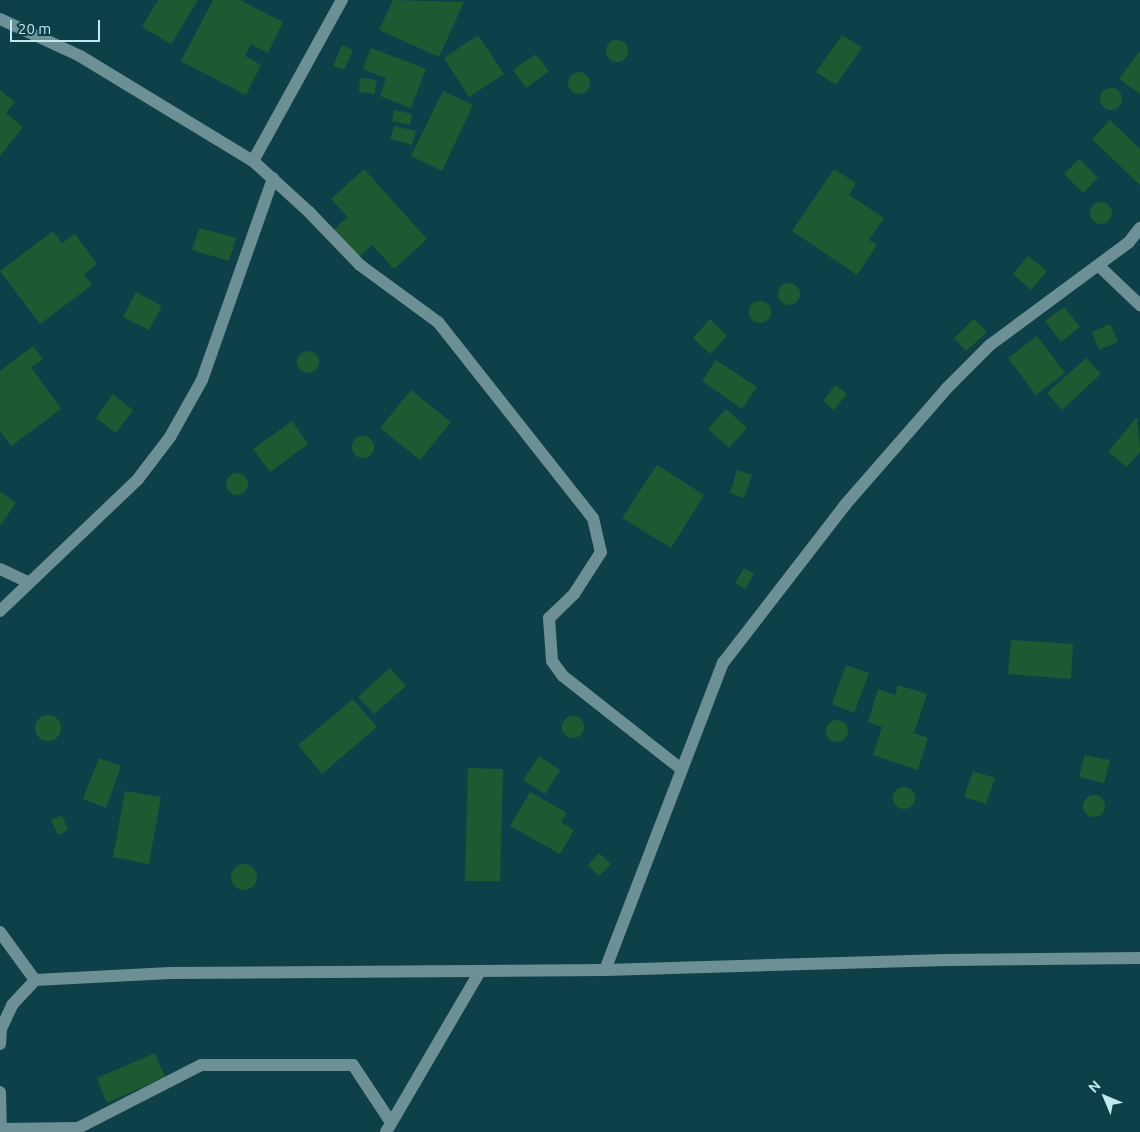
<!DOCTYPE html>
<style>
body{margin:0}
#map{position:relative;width:1140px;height:1132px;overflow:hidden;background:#0d4048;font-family:Ubuntu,sans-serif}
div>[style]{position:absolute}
.building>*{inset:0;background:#1e5932}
.round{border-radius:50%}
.minor>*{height:12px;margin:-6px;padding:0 6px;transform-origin:6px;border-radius:6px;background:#6d8f96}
span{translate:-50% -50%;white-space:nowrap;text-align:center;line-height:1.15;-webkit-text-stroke:4px #0d4048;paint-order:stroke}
.north{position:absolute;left:1080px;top:1072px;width:50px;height:50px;-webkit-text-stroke:4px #0d4048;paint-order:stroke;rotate:315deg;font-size:14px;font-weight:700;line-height:20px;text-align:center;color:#c0e9f2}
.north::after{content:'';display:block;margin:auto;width:18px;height:22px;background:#c0e9f2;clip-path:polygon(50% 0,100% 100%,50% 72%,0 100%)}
.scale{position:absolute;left:10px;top:20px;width:90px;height:22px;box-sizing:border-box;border:2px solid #c0e9f2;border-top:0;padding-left:6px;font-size:15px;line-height:18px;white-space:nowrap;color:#c0e9f2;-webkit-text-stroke:4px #0d4048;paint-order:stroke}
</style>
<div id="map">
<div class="building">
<i style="clip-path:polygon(158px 0,198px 0,171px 44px,142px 27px)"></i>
<i style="clip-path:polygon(213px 0,240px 0,283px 22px,268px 53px,251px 44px,245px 56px,261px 65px,246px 95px,181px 61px)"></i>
<i style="clip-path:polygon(393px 0,464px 2px,439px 57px,379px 30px)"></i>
<i style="clip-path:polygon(478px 35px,504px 74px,469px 97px,444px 58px)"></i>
<i style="clip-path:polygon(842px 35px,862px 48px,836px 85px,816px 72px)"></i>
<i class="round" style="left:606px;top:40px;width:22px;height:22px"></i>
<i style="clip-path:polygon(342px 45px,353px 50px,344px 70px,333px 66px)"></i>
<i style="clip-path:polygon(371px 48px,426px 69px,411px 108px,380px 96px,386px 78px,363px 69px)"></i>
<i style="clip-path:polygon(1140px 51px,1140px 94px,1119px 79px)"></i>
<i style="clip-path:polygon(536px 54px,549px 71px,526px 88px,513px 70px)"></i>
<i class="round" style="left:568px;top:72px;width:22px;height:22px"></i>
<i style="clip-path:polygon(360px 78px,376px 80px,375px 94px,359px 92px)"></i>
<i class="round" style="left:1100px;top:88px;width:22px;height:22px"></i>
<i style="clip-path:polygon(0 90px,15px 102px,6px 113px,23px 127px,0 156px)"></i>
<i style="clip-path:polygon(443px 91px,473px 105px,442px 171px,411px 156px)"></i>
<i style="clip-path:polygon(394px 110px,412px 114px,410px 125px,392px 121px)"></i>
<i style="clip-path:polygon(1110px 120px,1140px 149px,1140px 185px,1092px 139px)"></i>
<i style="clip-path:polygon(394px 126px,416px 131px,412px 145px,390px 139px)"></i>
<i style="clip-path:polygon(1079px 159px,1098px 178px,1083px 193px,1064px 174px)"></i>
<i style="clip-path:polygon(364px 169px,427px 239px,394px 269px,372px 245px,358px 258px,333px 230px,348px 217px,331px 199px)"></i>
<i style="clip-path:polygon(834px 169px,856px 183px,849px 195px,884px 218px,869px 240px,877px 245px,857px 275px,792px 231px)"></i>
<i class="round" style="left:1090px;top:202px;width:22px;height:22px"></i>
<i style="clip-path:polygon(199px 228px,236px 238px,229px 261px,192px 250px)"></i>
<i style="clip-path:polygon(53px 231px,62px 243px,75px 234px,97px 264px,84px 274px,92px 285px,40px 324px,0 271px)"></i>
<i style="clip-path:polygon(1028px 256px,1047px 271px,1031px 290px,1013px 274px)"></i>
<i class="round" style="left:778px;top:283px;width:22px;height:22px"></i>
<i style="clip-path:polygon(136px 292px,162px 306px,149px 330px,123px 317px)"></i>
<i class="round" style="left:749px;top:301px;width:22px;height:22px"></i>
<i style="clip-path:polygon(1064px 307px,1080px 327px,1061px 342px,1045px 321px)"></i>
<i style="clip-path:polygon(710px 319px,727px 336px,710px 354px,693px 338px)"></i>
<i style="clip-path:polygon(974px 319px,987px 332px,966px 351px,954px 338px)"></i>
<i style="clip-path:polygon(1110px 324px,1118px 342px,1099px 350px,1092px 332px)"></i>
<i style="clip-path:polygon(1037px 336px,1065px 373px,1036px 395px,1008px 358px)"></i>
<i style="clip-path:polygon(33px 346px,43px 359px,31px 367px,61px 409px,11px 446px,0 431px,0 371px)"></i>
<i class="round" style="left:297px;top:351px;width:22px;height:22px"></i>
<i style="clip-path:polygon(1086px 358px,1101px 374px,1062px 410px,1047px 393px)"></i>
<i style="clip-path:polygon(716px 360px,757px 387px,742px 409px,702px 381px)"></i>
<i style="clip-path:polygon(835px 385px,847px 394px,834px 410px,823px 401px)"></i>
<i style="clip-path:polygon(411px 390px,451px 422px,420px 460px,380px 428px)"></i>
<i style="clip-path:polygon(113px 394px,133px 410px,116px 433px,96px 418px)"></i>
<i style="clip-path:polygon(726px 409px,747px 428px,729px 448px,708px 429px)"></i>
<i style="clip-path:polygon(1137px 417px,1140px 452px,1127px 467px,1108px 452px)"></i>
<i style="clip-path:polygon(292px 421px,308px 444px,270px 472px,253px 449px)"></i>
<i class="round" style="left:352px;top:436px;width:22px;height:22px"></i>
<i style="clip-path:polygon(657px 465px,704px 495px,671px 548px,622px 518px)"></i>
<i style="clip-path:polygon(737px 470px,752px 475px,744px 498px,730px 493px)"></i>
<i class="round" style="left:226px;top:473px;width:22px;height:22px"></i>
<i style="clip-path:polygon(0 492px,16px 503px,0 526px)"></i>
<i style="clip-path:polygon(744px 568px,754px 574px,745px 589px,735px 583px)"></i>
<i style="clip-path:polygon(1011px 640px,1073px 644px,1071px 679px,1008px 674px)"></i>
<i style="clip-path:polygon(846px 665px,869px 673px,854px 713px,832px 704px)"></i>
<i style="clip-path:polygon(390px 668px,406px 686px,374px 714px,358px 697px)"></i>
<i style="clip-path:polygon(898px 685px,927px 694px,914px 733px,928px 738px,918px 770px,873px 755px,882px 727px,868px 722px,878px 689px,895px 695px)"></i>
<i style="clip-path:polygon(353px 699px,377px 727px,322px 774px,298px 745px)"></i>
<i class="round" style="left:35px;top:715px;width:26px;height:26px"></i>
<i class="round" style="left:562px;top:716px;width:22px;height:22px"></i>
<i class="round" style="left:826px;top:720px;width:22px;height:22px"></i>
<i style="clip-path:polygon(1085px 755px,1110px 760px,1104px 783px,1079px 777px)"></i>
<i style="clip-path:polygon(539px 756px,560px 770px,545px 794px,523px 780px)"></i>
<i style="clip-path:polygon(99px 758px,121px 766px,106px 808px,83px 799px)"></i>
<i style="clip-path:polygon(468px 768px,503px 769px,500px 881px,465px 881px)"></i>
<i style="clip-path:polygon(973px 771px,995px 778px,986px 804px,964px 797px)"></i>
<i class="round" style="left:893px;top:787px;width:22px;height:22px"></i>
<i style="clip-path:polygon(125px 791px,161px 797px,149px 864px,113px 857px)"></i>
<i style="clip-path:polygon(530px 792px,567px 813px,561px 822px,574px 830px,560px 854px,510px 826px)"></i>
<i class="round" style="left:1083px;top:795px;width:22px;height:22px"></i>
<i style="clip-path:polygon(62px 815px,68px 830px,58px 835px,51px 820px)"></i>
<i style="clip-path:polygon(599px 853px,611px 864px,599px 876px,588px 865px)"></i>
<i class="round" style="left:231px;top:864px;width:26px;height:26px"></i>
<i style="clip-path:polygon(155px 1053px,165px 1077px,107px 1103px,97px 1078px)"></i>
</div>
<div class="minor">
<i style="left:0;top:19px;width:88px;rotate:24.8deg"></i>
<i style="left:80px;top:56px;width:202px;rotate:31.3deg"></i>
<i style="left:253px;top:161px;width:76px;rotate:42.3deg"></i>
<i style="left:309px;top:212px;width:74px;rotate:46.1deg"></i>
<i style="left:360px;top:265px;width:97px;rotate:36.2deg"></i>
<i style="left:438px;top:322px;width:250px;rotate:51.7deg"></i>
<i style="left:593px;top:518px;width:35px;rotate:77deg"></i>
<i style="left:601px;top:552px;width:50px;rotate:122.7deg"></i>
<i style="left:574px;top:594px;width:35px;rotate:136deg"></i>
<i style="left:549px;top:618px;width:43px;rotate:86deg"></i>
<i style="left:552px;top:661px;width:19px;rotate:54deg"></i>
<i style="left:563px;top:676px;width:149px;rotate:38.2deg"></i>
<i style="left:253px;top:161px;width:184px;rotate:-61.1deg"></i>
<i style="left:1099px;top:266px;width:57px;rotate:43.6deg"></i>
<i style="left:0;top:569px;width:31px;rotate:25deg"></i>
<i style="left:0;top:611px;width:191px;rotate:-43.7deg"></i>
<i style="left:138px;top:479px;width:53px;rotate:-52.7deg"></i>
<i style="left:170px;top:437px;width:65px;rotate:-60.7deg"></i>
<i style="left:202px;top:380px;width:214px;rotate:-70.6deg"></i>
<i style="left:0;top:932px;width:59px;rotate:53.9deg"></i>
<i style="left:605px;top:970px;width:329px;rotate:-69deg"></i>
<i style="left:723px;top:663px;width:200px;rotate:-52.3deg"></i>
<i style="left:845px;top:505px;width:155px;rotate:-48.9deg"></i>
<i style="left:947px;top:388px;width:61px;rotate:-45deg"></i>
<i style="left:990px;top:345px;width:173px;rotate:-36.5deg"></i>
<i style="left:1129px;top:242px;width:18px;rotate:-52deg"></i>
<i style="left:0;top:1044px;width:15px;rotate:-86deg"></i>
<i style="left:1px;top:1029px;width:26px;rotate:-65deg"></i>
<i style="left:12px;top:1005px;width:34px;rotate:-47deg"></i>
<i style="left:35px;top:980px;width:135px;rotate:-3deg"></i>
<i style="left:170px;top:973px;width:435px;rotate:-0.4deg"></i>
<i style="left:605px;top:970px;width:341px;rotate:-1.7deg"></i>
<i style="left:946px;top:960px;width:194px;rotate:-0.6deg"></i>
<i style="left:0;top:1092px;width:40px;rotate:88.6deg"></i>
<i style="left:1px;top:1129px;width:77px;rotate:-0.7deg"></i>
<i style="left:78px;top:1128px;width:138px;rotate:-27.1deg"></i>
<i style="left:201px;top:1065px;width:152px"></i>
<i style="left:353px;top:1065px;width:67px;rotate:56.5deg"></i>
<i style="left:386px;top:1132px;width:186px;rotate:-59.7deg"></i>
</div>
<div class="north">N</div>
<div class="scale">20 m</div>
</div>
